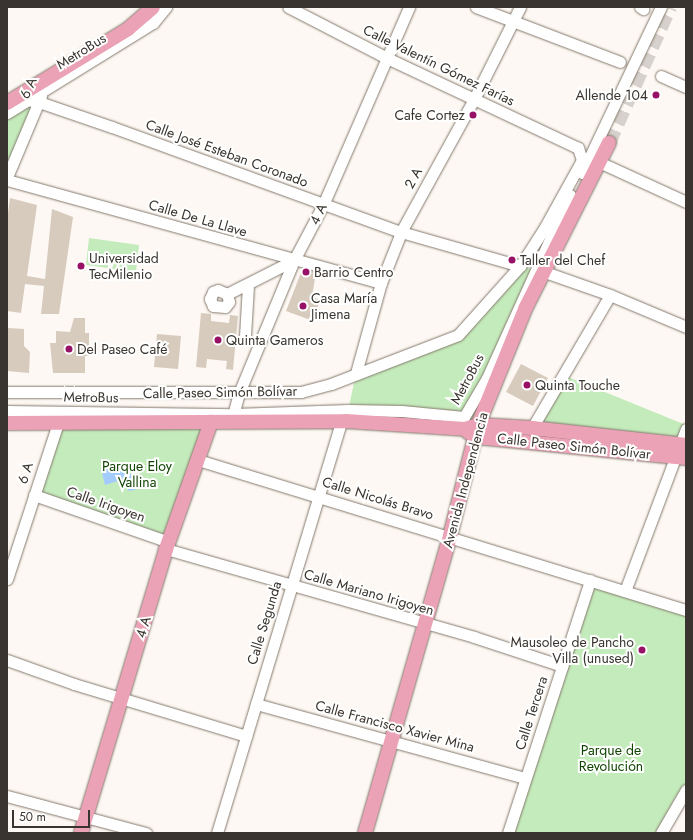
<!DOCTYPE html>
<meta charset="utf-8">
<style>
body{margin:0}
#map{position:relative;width:693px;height:840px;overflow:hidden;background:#fdf8f3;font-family:Jost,sans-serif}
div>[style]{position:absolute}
.green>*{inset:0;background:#c4ebbb}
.water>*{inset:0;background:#a3ccfc}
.building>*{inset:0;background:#d7cbbe}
.major-tunnel>*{height:14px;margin-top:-7px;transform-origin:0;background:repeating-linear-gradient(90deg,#d6d1cc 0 14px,transparent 0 21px)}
.roads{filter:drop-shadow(0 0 1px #84796d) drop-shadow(0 0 1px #84796d)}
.minor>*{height:11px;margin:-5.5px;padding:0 5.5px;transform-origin:5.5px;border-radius:5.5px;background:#fff}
.major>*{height:14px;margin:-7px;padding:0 7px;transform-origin:7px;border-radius:7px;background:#eba1b6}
.dots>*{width:11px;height:11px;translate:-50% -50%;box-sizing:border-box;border:2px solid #fff;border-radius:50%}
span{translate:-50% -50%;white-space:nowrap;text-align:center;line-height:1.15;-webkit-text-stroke:4px #fff;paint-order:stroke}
.street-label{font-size:14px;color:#39342f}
.poi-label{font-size:14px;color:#39342f}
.right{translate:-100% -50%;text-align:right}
.left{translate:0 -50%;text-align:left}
.park-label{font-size:14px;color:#104400}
.frame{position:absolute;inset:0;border:8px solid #39342f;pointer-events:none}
.scale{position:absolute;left:12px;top:810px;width:78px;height:18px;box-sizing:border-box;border:2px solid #39342f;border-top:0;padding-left:5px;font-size:12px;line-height:14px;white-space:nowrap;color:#39342f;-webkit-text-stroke:3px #fff;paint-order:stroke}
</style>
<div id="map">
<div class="green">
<i style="clip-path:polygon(39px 102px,7px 177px,7px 103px)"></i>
<i style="clip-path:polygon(89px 238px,139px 245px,136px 272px,86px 265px)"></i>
<i style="clip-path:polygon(520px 266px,542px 271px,478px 425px,346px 421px,356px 373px,443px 342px)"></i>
<i style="clip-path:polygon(563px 375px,686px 425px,679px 444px,532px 428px)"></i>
<i style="clip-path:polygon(211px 422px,169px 542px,34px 495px,58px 423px)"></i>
<i style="clip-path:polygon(590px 580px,686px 610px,686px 795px,664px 833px,509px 833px)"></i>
</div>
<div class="water">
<i style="clip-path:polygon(104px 464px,127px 474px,136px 474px,142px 481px,138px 489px,129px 491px,124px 483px,118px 481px,105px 485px,101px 469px)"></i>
</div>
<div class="building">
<i style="clip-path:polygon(10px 198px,37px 205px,27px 276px,45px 279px,52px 209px,73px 217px,59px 314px,41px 314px,44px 286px,25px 284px,21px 313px,7px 311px,7px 221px)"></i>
<i style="clip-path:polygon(306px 269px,316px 272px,312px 297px,320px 300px,313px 321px,286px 311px,302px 270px)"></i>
<i style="clip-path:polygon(201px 313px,211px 314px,211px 321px,229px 323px,230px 315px,238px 316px,233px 370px,226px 369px,227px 361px,207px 359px,206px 368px,196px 367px)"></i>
<i style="clip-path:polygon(74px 318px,85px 318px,85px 333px,89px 333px,89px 356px,85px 356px,85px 373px,53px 373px,50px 343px,56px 343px,56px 331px,70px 332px)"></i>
<i style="clip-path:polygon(8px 328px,24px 329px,24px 346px,30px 352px,29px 373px,7px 371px)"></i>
<i style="clip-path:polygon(157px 334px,181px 336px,178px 369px,154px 367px)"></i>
<i style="clip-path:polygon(521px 364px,548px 378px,533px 406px,506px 392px)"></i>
</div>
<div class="major-tunnel">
<i style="left:609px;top:143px;width:149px;rotate:-65.8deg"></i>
</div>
<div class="roads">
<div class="minor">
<i style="left:476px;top:7px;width:154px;rotate:20.9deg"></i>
<i style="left:640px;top:7px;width:4px;rotate:34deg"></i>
<i style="left:661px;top:76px;width:27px;rotate:24deg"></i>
<i style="left:16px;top:98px;width:23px;rotate:10deg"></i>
<i style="left:39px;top:102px;width:77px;rotate:18.9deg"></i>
<i style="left:112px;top:127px;width:307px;rotate:20deg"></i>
<i style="left:401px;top:232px;width:124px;rotate:15.9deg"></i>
<i style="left:7px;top:113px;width:172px;rotate:-31.7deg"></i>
<i style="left:153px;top:23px;width:21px;rotate:-51deg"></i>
<i style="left:599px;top:162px;width:96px;rotate:24.7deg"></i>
<i style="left:582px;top:173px;width:184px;rotate:-64.6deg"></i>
<i style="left:7px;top:177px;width:88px;rotate:-67.2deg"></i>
<i style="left:7px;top:180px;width:388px;rotate:15.4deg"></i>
<i style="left:542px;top:271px;width:72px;rotate:19.4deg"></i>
<i style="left:610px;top:295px;width:82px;rotate:22.8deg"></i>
<i style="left:227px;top:294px;width:8px;rotate:76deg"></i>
<i style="left:229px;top:302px;width:6px;rotate:129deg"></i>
<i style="left:225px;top:307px;width:12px;rotate:-175deg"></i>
<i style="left:213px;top:306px;width:8px;rotate:-113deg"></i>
<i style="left:210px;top:299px;width:8px;rotate:-67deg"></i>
<i style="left:213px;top:292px;width:5px;rotate:-22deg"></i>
<i style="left:218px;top:290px;width:10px;rotate:24deg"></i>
<i style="left:227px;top:294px;width:75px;rotate:-26.9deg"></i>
<i style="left:245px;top:336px;width:51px;rotate:-86.6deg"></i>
<i style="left:356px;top:373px;width:93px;rotate:-74.5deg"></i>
<i style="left:381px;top:283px;width:57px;rotate:-68.4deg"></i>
<i style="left:402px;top:230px;width:149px;rotate:-61.2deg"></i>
<i style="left:474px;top:99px;width:103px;rotate:-63.4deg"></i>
<i style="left:7px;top:392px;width:294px"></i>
<i style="left:301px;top:392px;width:31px;rotate:-15deg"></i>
<i style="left:331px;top:384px;width:136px;rotate:-21.1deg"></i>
<i style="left:458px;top:335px;width:93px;rotate:-48.1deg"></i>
<i style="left:520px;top:266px;width:46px;rotate:-57.3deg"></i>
<i style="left:545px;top:227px;width:77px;rotate:-61.1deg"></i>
<i style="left:582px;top:160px;width:13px;rotate:-108deg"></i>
<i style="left:578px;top:148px;width:211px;rotate:-154.8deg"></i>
<i style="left:387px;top:58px;width:111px;rotate:-152.7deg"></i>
<i style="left:7px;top:411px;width:227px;rotate:0.8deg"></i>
<i style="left:234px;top:414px;width:114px;rotate:-2deg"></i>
<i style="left:348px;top:410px;width:54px;rotate:1.1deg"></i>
<i style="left:402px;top:411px;width:62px;rotate:5.5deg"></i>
<i style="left:464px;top:417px;width:45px;rotate:-59.5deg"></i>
<i style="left:487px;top:378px;width:201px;rotate:-65.6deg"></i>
<i style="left:232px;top:419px;width:27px;rotate:-75deg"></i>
<i style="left:239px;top:393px;width:144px;rotate:-67.5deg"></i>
<i style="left:294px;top:260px;width:62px;rotate:-62.2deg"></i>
<i style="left:323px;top:205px;width:216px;rotate:-66.5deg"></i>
<i style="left:532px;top:428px;width:154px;rotate:-59.6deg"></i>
<i style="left:198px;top:460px;width:511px;rotate:17.09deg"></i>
<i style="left:34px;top:495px;width:143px;rotate:19.2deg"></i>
<i style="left:166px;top:549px;width:320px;rotate:15.9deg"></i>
<i style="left:474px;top:637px;width:93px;rotate:18.2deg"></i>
<i style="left:7px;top:579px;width:164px;rotate:-71.9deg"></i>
<i style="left:625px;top:591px;width:173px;rotate:-69.4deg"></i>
<i style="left:7px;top:660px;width:71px;rotate:19.7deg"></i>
<i style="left:74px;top:684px;width:180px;rotate:16.8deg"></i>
<i style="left:256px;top:704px;width:279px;rotate:15.4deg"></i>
<i style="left:7px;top:796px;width:144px;rotate:14.9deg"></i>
<i style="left:217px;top:833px;width:430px;rotate:-73.2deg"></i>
<i style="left:508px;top:833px;width:266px;rotate:-72deg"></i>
<i style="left:661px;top:833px;width:50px;rotate:-59.8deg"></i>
</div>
<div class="major">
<i style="left:7px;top:103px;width:142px;rotate:-31.4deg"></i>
<i style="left:128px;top:29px;width:33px;rotate:-41deg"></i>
<i style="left:7px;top:423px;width:339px;rotate:-0.3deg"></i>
<i style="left:346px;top:421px;width:119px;rotate:3.8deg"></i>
<i style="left:465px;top:429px;width:14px;rotate:-17deg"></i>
<i style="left:478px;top:425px;width:54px;rotate:3.2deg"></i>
<i style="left:532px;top:428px;width:155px;rotate:6.3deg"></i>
<i style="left:468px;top:432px;width:9px;rotate:32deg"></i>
<i style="left:476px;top:437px;width:211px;rotate:5.7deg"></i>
<i style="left:81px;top:833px;width:296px;rotate:-73.3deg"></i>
<i style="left:166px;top:549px;width:135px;rotate:-70.5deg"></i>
<i style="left:365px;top:833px;width:309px;rotate:-74deg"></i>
<i style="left:450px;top:536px;width:114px;rotate:-75.8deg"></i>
<i style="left:478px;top:425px;width:127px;rotate:-67.9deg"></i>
<i style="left:526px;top:307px;width:184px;rotate:-63.2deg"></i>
</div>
</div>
<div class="dots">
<i style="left:656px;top:95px;background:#971267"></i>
<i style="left:473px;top:115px;background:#971267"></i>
<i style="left:512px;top:260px;background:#971267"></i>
<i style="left:81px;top:266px;background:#971267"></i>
<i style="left:306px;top:272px;background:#971267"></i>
<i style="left:303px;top:306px;background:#971267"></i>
<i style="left:218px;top:340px;background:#971267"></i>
<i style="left:69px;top:349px;background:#971267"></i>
<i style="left:527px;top:385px;background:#971267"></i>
<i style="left:642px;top:650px;background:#971267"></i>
</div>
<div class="street-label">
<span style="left:81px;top:51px;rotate:-32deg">MetroBus</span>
<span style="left:439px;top:65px;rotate:26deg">Calle Valentín Gómez Farías</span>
<span style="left:28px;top:88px;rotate:-67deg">6 A</span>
<span style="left:227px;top:153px;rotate:20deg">Calle José Esteban Coronado</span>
<span style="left:413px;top:178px;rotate:-61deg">2 A</span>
<span style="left:318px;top:214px;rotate:-63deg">4 A</span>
<span style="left:198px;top:218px;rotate:16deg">Calle De La Llave</span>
<span style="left:467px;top:379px;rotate:-62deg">MetroBus</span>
<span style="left:220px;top:392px;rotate:-1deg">Calle Paseo Simón Bolívar</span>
<span style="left:91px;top:397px;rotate:1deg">MetroBus</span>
<span style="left:574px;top:446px;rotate:6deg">Calle Paseo Simón Bolívar</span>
<span style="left:25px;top:473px;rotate:-72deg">6 A</span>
<span style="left:465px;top:480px;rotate:-75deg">Avenida Independencia</span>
<span style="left:378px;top:498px;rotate:17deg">Calle Nicolás Bravo</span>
<span style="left:106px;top:504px;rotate:19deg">Calle Irigoyen</span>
<span style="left:369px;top:592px;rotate:16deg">Calle Mariano Irigoyen</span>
<span style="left:264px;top:623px;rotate:-73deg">Calle Segunda</span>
<span style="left:143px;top:627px;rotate:-73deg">4 A</span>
<span style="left:531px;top:713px;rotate:-72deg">Calle Tercera</span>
<span style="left:395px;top:726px;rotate:15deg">Calle Francisco Xavier Mina</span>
</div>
<div class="poi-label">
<span class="right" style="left:648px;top:95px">Allende 104</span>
<span class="right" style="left:465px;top:115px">Cafe Cortez</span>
<span class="left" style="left:89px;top:266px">Universidad<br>TecMilenio</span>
<span class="left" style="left:520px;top:260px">Taller del Chef</span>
<span class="left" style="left:314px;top:272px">Barrio Centro</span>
<span class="left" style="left:311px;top:306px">Casa María<br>Jimena</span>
<span class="left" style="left:226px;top:340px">Quinta Gameros</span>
<span class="left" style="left:77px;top:349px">Del Paseo Café</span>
<span class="left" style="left:535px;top:385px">Quinta Touche</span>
<span class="right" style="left:634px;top:650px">Mausoleo de Pancho<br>Villa (unused)</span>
</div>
<div class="park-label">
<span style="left:137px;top:474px">Parque Eloy<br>Vallina</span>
<span style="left:611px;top:758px">Parque de<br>Revolución</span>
</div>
<div class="frame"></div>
<div class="scale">50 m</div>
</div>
